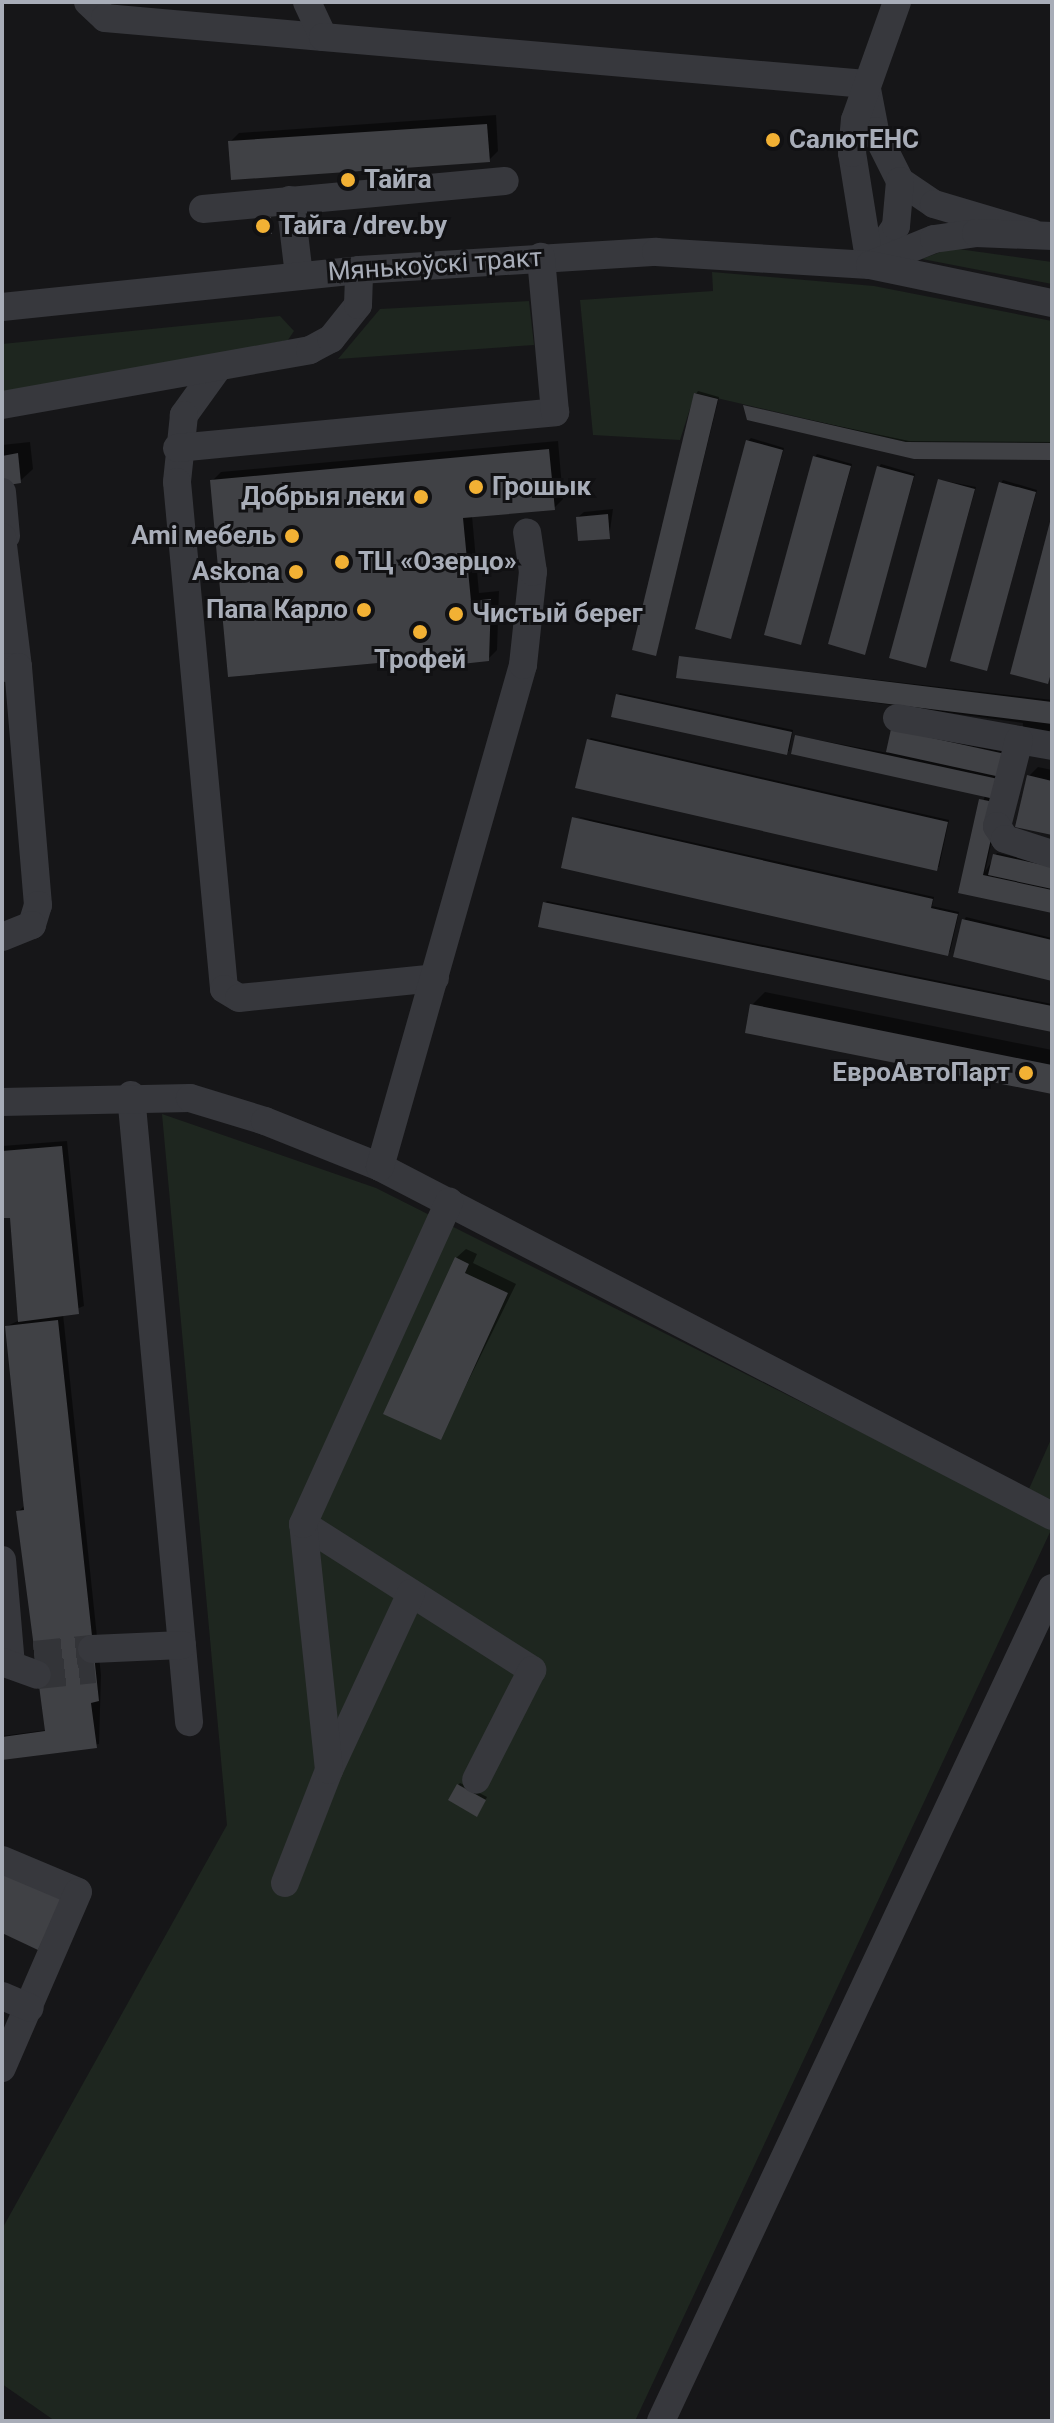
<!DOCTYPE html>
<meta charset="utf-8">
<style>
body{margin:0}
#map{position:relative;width:1054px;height:2423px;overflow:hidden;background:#161618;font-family:Roboto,sans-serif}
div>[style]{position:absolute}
.green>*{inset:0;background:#1e261f}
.shadow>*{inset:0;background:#0007}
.building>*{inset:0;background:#404145}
.minor-tunnel>*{height:28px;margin-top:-14px;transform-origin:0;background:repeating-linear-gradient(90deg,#333438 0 28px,transparent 0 42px)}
.minor>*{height:28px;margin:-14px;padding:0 14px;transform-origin:14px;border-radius:14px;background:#37383d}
.dots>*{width:22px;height:22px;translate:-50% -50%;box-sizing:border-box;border:4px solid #111113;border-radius:50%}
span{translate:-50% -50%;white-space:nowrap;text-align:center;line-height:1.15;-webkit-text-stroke:6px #111113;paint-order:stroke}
.poi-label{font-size:26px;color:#a8adb8;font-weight:700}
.left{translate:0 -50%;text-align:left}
.right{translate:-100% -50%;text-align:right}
.street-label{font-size:26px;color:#a8adb8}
.frame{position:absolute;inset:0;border:4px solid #a8adb8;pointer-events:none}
</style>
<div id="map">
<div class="green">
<i style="clip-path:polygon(951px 248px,1052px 262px,1052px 284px,922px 259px)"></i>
<i style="clip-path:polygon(712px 272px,874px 286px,1052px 321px,1052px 443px,906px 442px,695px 393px,680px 440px,593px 435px,580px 300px,713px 291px)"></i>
<i style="clip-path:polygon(529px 301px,534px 345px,338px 359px,380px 309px)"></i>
<i style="clip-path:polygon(280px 316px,294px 331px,288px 340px,2px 396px,2px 344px)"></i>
<i style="clip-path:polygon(162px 1114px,376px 1188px,1052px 1528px,635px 2421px,55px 2421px,2px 2384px,2px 2229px,227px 1825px)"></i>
<i style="clip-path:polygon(1052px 1437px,1052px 1500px,1029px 1489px)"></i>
</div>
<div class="shadow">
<i style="clip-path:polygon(496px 115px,498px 151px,489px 160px,230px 142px,239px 133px)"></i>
<i style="clip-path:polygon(698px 391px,719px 397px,656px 654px,696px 394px)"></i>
<i style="clip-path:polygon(745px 406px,909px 441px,1052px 442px,1052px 458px,914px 457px)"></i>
<i style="clip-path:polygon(751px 438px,784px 448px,731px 637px,748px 441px)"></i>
<i style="clip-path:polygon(558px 441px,563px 499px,554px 508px,472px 516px,479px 593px,499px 591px,497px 650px,488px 659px,454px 655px,212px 481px,221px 472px)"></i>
<i style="clip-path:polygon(30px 442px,33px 469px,20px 481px,2px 483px,2px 445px)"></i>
<i style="clip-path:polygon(817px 454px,852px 464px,801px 643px,815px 457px)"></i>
<i style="clip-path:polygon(881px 464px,915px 474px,864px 652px,879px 467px)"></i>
<i style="clip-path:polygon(940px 480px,976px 487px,925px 666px)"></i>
<i style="clip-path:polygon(1003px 480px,1037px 490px,987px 669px,1001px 483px)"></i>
<i style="clip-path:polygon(613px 509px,609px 537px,578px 517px,584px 512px)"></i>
<i style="clip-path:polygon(1052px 522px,1052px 672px,1048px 682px,1013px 673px)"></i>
<i style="clip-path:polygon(680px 657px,1052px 700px,1052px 727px,1046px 736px,1022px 736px,1023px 723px,678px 676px)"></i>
<i style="clip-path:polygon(620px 693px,793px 730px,789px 751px,617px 695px)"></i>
<i style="clip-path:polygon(893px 730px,1011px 753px,985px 872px,997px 853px,1052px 865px,1052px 911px,961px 891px,985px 795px,797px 736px,888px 753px)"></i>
<i style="clip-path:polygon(591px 738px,949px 820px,939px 867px,588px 740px)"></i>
<i style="clip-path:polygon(1038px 767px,1052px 770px,1052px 833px,1029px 776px)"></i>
<i style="clip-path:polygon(576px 816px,934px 897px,932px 906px,959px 912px,950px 952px)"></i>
<i style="clip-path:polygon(547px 901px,1052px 1004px,1052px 1030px,545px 903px)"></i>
<i style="clip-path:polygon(966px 917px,1052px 938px,1052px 978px,964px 920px)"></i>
<i style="clip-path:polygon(765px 992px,1052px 1050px,1052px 1092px,752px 1005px)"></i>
<i style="clip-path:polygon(67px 1141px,84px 1306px,63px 1314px,101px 1675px,99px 1744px,2px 1758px,2px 1736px,47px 1730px,18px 1512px,24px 1506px,7px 1326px,20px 1320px,12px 1215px,2px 1216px,2px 1146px)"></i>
<i style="clip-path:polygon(466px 1249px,477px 1254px,473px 1263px,516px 1284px,440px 1438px,456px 1258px)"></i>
<i style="clip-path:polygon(460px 1783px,487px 1797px,479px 1812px,458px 1785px)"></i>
</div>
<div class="building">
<i style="clip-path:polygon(487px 124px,490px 162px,231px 180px,228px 141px)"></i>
<i style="clip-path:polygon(271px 217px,272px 234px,257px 234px,256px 218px)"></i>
<i style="clip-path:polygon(694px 393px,718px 399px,656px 656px,632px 650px)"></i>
<i style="clip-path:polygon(743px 405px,906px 442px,1052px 443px,1052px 460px,914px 459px,747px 420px)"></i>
<i style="clip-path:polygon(746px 440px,783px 450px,731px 639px,695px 629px)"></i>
<i style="clip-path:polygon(549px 449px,555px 510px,463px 518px,471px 601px,491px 599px,489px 661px,452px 665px,452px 657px,432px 658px,228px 677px,210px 480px)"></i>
<i style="clip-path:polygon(18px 453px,21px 483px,2px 486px,2px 456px)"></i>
<i style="clip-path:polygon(813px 456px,851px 466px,801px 645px,764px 635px)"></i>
<i style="clip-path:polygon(877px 466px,914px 476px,865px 655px,828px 644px)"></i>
<i style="clip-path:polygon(938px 479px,975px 489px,926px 668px,889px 658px)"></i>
<i style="clip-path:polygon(999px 482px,1036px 492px,987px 671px,950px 661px)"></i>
<i style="clip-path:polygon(608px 514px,610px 539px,578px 541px,576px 517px)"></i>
<i style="clip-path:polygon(1051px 518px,1052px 670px,1048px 684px,1010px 674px)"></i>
<i style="clip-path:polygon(679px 656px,1052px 702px,1052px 724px,676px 678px)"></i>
<i style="clip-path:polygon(616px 694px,792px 732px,787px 755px,611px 717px)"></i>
<i style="clip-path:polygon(891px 729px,1010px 755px,1005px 778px,886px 752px)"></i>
<i style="clip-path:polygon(795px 735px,1003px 780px,999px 800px,791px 754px)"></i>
<i style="clip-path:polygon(587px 739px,948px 822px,937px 871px,575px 788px)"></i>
<i style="clip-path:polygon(1027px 775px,1052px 781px,1052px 835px,1015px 827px)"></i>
<i style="clip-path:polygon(979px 799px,999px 803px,983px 875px,1052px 890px,1052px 913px,958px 893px)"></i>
<i style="clip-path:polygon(572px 817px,933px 899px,931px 908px,958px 914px,948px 956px,561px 868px)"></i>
<i style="clip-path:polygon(993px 854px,1052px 867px,1052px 889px,988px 875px)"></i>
<i style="clip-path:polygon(543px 902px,1052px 1006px,1052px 1032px,538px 927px)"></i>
<i style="clip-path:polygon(962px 919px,1052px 940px,1052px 981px,953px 957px)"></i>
<i style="clip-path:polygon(750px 1004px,1052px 1065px,1052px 1094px,745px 1033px)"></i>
<i style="clip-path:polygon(62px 1146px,79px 1314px,18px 1322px,10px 1218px,2px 1218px,2px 1151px)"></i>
<i style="clip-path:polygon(455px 1257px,469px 1264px,465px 1273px,508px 1293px,441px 1440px,383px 1414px)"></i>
<i style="clip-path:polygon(58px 1320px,99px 1701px,91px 1703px,97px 1748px,2px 1760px,2px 1737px,45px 1731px,16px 1511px,24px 1510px,5px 1326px)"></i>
<i style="clip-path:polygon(457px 1784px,486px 1800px,477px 1817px,448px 1800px)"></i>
<i style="clip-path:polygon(2px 1871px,62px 1899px,38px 1950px,2px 1933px)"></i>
</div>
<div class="minor-tunnel">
<i style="left:34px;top:1655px;width:58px;rotate:-5.9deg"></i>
<i style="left:37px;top:1675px;width:58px;rotate:-5.9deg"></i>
</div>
<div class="minor">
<i style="left:88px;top:2px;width:23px;rotate:43deg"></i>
<i style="left:105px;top:18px;width:219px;rotate:5deg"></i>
<i style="left:307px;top:2px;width:38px;rotate:65deg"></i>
<i style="left:323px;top:37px;width:545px;rotate:4.95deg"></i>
<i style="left:867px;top:89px;width:43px;rotate:79.2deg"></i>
<i style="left:875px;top:131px;width:56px;rotate:63.4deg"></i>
<i style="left:900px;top:181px;width:41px;rotate:34.1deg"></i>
<i style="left:934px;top:204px;width:102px;rotate:16.5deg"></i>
<i style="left:290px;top:200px;width:76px;rotate:83.2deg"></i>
<i style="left:203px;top:209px;width:303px;rotate:-5.3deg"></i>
<i style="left:870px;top:264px;width:46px;rotate:-55.6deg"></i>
<i style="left:896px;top:226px;width:45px;rotate:-84.9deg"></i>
<i style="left:870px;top:265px;width:113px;rotate:-99.1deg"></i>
<i style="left:852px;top:153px;width:33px;rotate:-85deg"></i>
<i style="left:855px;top:120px;width:125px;rotate:-70.4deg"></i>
<i style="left:870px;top:265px;width:69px;rotate:-22.1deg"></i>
<i style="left:934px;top:239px;width:42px;rotate:-8.1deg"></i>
<i style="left:976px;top:233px;width:76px;rotate:2.3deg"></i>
<i style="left:2px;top:307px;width:359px;rotate:-5.9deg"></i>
<i style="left:359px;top:270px;width:298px;rotate:-3.5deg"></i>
<i style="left:656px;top:252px;width:214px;rotate:3.5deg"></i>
<i style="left:870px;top:265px;width:186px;rotate:11.8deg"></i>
<i style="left:217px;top:369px;width:57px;rotate:125.7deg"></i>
<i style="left:184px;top:415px;width:67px;rotate:96deg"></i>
<i style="left:177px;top:482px;width:509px;rotate:84.7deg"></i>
<i style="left:224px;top:989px;width:17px;rotate:31deg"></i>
<i style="left:239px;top:998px;width:197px;rotate:-5.8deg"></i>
<i style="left:2px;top:405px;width:313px;rotate:-10.1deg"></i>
<i style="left:310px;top:350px;width:24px;rotate:-28deg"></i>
<i style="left:331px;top:339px;width:43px;rotate:-51.5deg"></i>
<i style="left:358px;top:305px;width:35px;rotate:-88deg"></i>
<i style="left:177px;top:448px;width:380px;rotate:-5.4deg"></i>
<i style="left:555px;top:412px;width:156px;rotate:-95.2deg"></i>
<i style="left:2px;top:492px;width:44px;rotate:84.8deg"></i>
<i style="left:2px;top:537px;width:131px;rotate:83deg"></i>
<i style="left:2px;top:668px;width:16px;rotate:-4deg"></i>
<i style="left:18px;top:667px;width:239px;rotate:85.2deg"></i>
<i style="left:38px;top:905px;width:21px;rotate:107deg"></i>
<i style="left:32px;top:925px;width:32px;rotate:158deg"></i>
<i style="left:897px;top:718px;width:158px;rotate:10.2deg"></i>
<i style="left:1019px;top:740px;width:89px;rotate:104.3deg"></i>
<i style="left:997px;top:826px;width:15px;rotate:58deg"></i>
<i style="left:1005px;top:839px;width:49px;rotate:17.7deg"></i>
<i style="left:131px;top:1095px;width:630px;rotate:84.71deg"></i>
<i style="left:2px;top:1102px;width:188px;rotate:-1.2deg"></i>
<i style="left:190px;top:1098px;width:78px;rotate:17deg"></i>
<i style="left:265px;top:1121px;width:124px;rotate:21.8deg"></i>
<i style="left:380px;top:1167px;width:757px;rotate:27.44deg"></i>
<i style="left:380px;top:1167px;width:522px;rotate:-74.1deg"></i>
<i style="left:523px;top:665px;width:94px;rotate:-83.9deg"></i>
<i style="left:533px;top:572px;width:40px;rotate:-98.5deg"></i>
<i style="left:303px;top:1524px;width:272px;rotate:32.5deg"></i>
<i style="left:532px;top:1670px;width:123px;rotate:117deg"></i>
<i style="left:2px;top:1560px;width:104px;rotate:85.1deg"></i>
<i style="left:92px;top:1649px;width:90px;rotate:-2.5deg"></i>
<i style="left:2px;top:1662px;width:37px;rotate:20deg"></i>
<i style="left:329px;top:1770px;width:195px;rotate:-65.1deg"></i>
<i style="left:2px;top:1860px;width:82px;rotate:22.8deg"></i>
<i style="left:78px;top:1892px;width:192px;rotate:113.4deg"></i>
<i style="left:285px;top:1883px;width:121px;rotate:-68.7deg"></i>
<i style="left:329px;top:1770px;width:247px;rotate:-96deg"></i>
<i style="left:303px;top:1524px;width:354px;rotate:-65.6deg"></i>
<i style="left:2px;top:1996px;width:30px;rotate:23deg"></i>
<i style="left:661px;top:2421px;width:920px;rotate:-64.86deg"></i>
</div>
<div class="dots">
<i style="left:773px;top:140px;background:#f2b134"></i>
<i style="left:348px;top:180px;background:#f2b134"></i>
<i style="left:263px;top:226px;background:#f2b134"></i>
<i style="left:476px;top:487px;background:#f2b134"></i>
<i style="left:421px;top:497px;background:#f2b134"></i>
<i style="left:292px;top:536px;background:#f2b134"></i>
<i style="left:342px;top:562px;background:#f2b134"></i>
<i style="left:296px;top:572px;background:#f2b134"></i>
<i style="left:364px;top:610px;background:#f2b134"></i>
<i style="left:456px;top:614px;background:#f2b134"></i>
<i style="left:420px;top:632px;background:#f2b134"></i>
<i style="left:1026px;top:1073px;background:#f2b134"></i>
</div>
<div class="poi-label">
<span class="left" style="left:789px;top:140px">СалютЕНС</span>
<span class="left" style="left:364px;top:180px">Тайга</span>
<span class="left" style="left:279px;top:226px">Тайга /drev.by</span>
<span class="left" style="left:492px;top:487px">Грошык</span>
<span class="right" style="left:405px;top:497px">Добрыя леки</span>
<span class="right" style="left:276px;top:536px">Ami мебель</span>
<span class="left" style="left:358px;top:562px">ТЦ «Озерцо»</span>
<span class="right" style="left:280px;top:572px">Askona</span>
<span class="right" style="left:348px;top:610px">Папа Карло</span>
<span class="left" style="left:472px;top:614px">Чистый берег</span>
<span style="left:420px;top:660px">Трофей</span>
<span class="right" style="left:1010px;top:1073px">ЕвроАвтоПарт</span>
</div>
<div class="street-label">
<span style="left:435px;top:265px;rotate:-4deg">Мянькоўскі тракт</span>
</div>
<div class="frame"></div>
</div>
